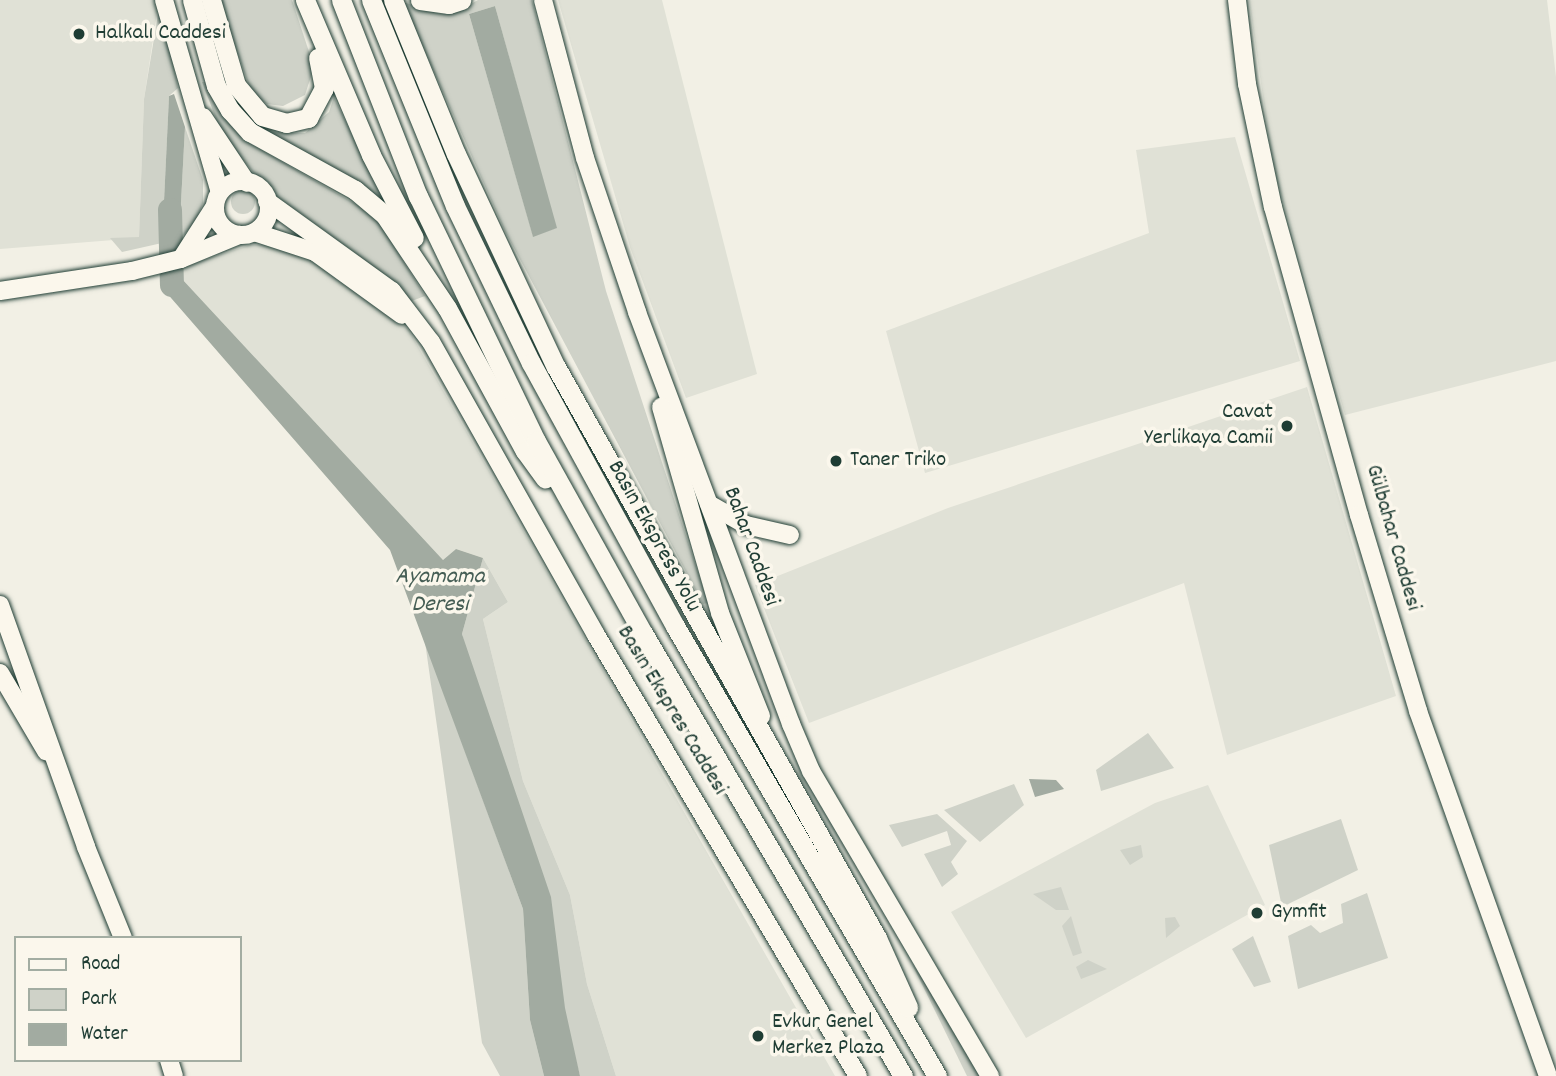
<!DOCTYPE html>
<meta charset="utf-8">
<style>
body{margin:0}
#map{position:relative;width:1556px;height:1076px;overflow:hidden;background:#f2f0e5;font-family:Dekko,sans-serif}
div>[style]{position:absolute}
.built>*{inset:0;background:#e0e1d6}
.green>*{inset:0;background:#cfd2c8}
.round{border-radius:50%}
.water>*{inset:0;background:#a2aba1}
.river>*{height:24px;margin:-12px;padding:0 12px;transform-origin:12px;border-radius:12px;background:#a2aba1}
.roads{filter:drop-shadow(0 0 2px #1f3d34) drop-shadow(0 0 2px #1f3d34)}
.major>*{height:18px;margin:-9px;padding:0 9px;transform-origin:9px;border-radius:9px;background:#fbf7ec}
.major>.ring{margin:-9px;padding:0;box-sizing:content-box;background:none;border:18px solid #fbf7ec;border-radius:50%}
.highway>*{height:19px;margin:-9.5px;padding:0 9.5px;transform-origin:9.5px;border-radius:9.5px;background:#fbf7ec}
.dots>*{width:19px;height:19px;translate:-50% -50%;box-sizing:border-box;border:4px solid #fbf7ec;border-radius:50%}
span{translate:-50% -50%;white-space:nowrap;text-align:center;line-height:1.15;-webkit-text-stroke:7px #fbf7ec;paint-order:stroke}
.poi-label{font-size:23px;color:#1f3d34}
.left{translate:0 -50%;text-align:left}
.right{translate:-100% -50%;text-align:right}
.street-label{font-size:23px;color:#1f3d34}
.water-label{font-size:24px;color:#465e55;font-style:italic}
.legend{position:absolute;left:14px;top:936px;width:228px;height:126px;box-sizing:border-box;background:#fbf7ec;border:2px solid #a3ada2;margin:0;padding:9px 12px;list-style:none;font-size:21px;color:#1f3d34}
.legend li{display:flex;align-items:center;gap:14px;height:35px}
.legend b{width:35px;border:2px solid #a3ada2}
</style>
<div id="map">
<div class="built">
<i style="clip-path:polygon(0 0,159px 0,144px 99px,139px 238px,0 249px)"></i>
<i style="clip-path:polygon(558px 0,662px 0,757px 374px,686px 398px,630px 247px)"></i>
<i style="clip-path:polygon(1249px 0,1547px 0,1556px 77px,1556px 361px,1345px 415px,1273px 166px)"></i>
<i style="clip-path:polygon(1235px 137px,1300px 361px,925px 473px,886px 331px,1149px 233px,1136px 150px)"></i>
<i style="clip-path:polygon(250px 245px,279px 245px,326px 268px,408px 329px,835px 1076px,616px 1076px,587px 984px,570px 895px,523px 781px,483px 619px,508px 602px,483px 558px,456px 549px,443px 560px,182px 279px,182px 267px)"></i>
<i style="clip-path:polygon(1307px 387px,1396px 696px,1227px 755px,1184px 583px,809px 723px,755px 585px,948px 508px)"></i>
<i style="clip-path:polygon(1208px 785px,1265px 905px,1026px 1038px,951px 912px,1155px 803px)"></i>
</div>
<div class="green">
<i style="clip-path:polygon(219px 0,292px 0,314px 67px,305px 95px,283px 106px,267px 104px,252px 94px)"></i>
<i style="clip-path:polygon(evenodd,478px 0,532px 0,606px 291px,708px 603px,703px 604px,505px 231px,403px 2px,440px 14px,457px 12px,478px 0,495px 6px,556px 228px,533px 236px,469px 14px,495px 6px)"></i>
<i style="clip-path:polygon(160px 2px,178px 88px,169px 96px,162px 243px,122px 252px,110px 238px,139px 237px,144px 99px)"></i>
<i style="clip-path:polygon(202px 82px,207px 82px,242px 139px,359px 206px,380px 224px,425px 296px,409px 302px,366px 261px,268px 190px,222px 134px)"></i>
<i style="clip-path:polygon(334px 97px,382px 198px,264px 132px,305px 133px,329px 112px)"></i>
<i style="clip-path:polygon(185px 127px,203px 180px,203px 203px,196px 221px,179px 240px)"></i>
<i class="round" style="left:231px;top:190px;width:24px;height:24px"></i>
<i style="clip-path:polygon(483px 558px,508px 602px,483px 619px,523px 781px,570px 895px,587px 984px,616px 1076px,580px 1076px,462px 634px)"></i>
<i style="clip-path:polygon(425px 642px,523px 909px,530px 1020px,544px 1076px,500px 1076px,482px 1043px)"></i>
<i style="clip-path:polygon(1148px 733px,1174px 768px,1101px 791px,1096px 770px)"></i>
<i style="clip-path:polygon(1014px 784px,1024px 805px,980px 842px,944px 810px)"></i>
<i style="clip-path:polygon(937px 814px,967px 841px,951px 862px,958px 874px,942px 887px,924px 854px,951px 845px,947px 831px,902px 847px,889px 825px)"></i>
<i style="clip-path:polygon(1341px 819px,1358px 870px,1282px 907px,1269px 845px)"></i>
<i style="clip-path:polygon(1141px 845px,1143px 857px,1130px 865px,1120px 850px)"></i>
<i style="clip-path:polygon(1061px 887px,1069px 910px,1056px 910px,1033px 894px)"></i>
<i style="clip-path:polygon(1367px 893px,1388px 958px,1298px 989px,1288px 936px,1311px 925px,1320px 933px,1343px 923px,1341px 904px)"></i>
<i style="clip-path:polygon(1071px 916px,1082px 953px,1073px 956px,1062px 926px)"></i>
<i style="clip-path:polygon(1175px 917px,1180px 926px,1166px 938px,1165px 918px)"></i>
<i style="clip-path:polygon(1253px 936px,1271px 982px,1254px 987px,1232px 949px)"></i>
<i style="clip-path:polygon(1088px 960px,1107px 969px,1081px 979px,1076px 967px)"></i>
<i style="clip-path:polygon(912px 964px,943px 1008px,981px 1076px,967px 1076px)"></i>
</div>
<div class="water">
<i style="clip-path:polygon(495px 6px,557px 228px,533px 237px,469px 14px)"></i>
<i style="clip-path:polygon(174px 94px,185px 127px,179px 240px,162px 243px,169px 96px)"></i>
<i style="clip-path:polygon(182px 267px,182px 279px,443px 560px,456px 549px,483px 558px,462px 634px,551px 897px,565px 1008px,580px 1076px,544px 1076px,530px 1020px,523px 909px,390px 550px,165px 291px,162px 271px)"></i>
<i style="clip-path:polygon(1029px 779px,1056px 780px,1064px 789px,1035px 797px)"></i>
</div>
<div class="river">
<i style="left:170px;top:210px;width:75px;rotate:88.5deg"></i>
</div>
<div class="roads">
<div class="major">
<i style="left:164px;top:0;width:197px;rotate:73.8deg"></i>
<i style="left:543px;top:0;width:163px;rotate:75.1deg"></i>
<i style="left:585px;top:158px;width:163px;rotate:71.3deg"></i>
<i style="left:637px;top:312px;width:440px;rotate:69.5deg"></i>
<i style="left:791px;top:724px;width:51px;rotate:66.9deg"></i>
<i style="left:811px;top:771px;width:354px;rotate:59.6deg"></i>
<i style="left:1237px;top:0;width:85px;rotate:83.2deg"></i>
<i style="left:1247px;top:84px;width:126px;rotate:78.1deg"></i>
<i style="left:1273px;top:207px;width:320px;rotate:74.4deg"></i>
<i style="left:1359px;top:515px;width:205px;rotate:73.2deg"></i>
<i style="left:1418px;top:711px;width:387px;rotate:70.4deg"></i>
<i style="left:203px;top:117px;width:79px;rotate:56.3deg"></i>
<i class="ring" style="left:215px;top:181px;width:36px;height:36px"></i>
<i style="left:267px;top:201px;width:154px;rotate:35.8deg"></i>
<i style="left:392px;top:291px;width:64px;rotate:52.6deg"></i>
<i style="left:431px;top:342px;width:336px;rotate:60.6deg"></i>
<i style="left:596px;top:635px;width:513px;rotate:59.29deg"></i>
<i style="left:257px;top:233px;width:61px;rotate:18.1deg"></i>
<i style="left:315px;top:252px;width:107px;rotate:35.9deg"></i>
<i style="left:181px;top:259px;width:63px;rotate:-57.3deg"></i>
<i style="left:0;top:291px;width:134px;rotate:-8.6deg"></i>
<i style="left:132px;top:271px;width:50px;rotate:-13.8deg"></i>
<i style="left:181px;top:259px;width:63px;rotate:-22.5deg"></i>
<i style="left:661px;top:407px;width:214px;rotate:74deg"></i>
<i style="left:720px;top:613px;width:111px;rotate:68.3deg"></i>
<i style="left:709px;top:504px;width:43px;rotate:29.6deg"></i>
<i style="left:746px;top:525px;width:45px;rotate:12.8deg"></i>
<i style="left:0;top:605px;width:257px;rotate:70.4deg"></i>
<i style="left:86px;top:847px;width:98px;rotate:67.9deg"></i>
<i style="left:0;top:673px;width:91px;rotate:59.5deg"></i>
<i style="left:169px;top:1060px;width:17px;rotate:73deg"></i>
</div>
<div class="highway">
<i style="left:192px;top:0;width:89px;rotate:74.4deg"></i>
<i style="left:216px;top:86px;width:28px;rotate:60deg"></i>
<i style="left:230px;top:110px;width:30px;rotate:48deg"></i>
<i style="left:250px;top:132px;width:120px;rotate:28.9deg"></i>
<i style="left:355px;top:190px;width:38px;rotate:40deg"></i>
<i style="left:384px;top:214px;width:113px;rotate:56.2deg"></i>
<i style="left:447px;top:308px;width:163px;rotate:61.4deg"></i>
<i style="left:525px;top:451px;width:34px;rotate:54deg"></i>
<i style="left:211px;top:0;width:89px;rotate:73.6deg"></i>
<i style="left:236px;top:85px;width:40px;rotate:50deg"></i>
<i style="left:262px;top:116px;width:25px;rotate:16deg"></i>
<i style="left:286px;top:123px;width:23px;rotate:-13deg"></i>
<i style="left:308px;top:118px;width:34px;rotate:-62deg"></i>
<i style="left:324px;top:88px;width:31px;rotate:-101deg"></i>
<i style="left:305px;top:0;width:168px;rotate:66.9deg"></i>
<i style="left:371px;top:155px;width:93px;rotate:62.6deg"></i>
<i style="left:341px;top:0;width:211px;rotate:68.6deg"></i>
<i style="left:418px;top:196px;width:272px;rotate:64.3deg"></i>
<i style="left:536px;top:441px;width:220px;rotate:60.9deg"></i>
<i style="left:643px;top:633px;width:514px;rotate:59.59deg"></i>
<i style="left:371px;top:0;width:222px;rotate:67.8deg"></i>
<i style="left:455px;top:206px;width:174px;rotate:64.2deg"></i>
<i style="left:531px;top:363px;width:300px;rotate:61.3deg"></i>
<i style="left:675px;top:626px;width:521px;rotate:59.79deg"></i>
<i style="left:393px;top:0;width:166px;rotate:67.8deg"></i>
<i style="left:456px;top:154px;width:235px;rotate:64.9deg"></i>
<i style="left:556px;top:367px;width:655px;rotate:60.66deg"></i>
<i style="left:877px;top:938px;width:76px;rotate:65.8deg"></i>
<i style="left:420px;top:0;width:29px;rotate:8deg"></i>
<i style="left:449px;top:4px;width:13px;rotate:-18deg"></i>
</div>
</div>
<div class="dots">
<i style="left:79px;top:34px;background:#1f3d34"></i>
<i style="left:1287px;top:426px;background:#1f3d34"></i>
<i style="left:836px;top:461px;background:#1f3d34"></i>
<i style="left:1257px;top:913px;background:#1f3d34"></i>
<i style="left:758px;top:1036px;background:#1f3d34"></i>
</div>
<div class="poi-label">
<span class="left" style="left:95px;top:34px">Halkalı Caddesi</span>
<span class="right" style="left:1273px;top:426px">Cavat<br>Yerlikaya Camii</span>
<span class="left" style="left:850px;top:461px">Taner Triko</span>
<span class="left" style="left:1271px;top:913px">Gymfit</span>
<span class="left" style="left:772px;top:1036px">Evkur Genel<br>Merkez Plaza</span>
</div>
<div class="street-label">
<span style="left:653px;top:537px;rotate:61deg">Basın Ekspress Yolu</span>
<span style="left:1392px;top:538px;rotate:74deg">Gülbahar Caddesi</span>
<span style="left:750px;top:547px;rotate:70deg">Bahar Caddesi</span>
<span style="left:671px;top:711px;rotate:59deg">Basın Ekspres Caddesi</span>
</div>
<div class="water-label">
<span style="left:440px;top:592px">Ayamama<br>Deresi</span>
</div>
<ul class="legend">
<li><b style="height:9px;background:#fbf7ec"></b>Road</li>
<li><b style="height:19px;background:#cfd2c8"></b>Park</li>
<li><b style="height:19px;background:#a2aba1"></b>Water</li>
</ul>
</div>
